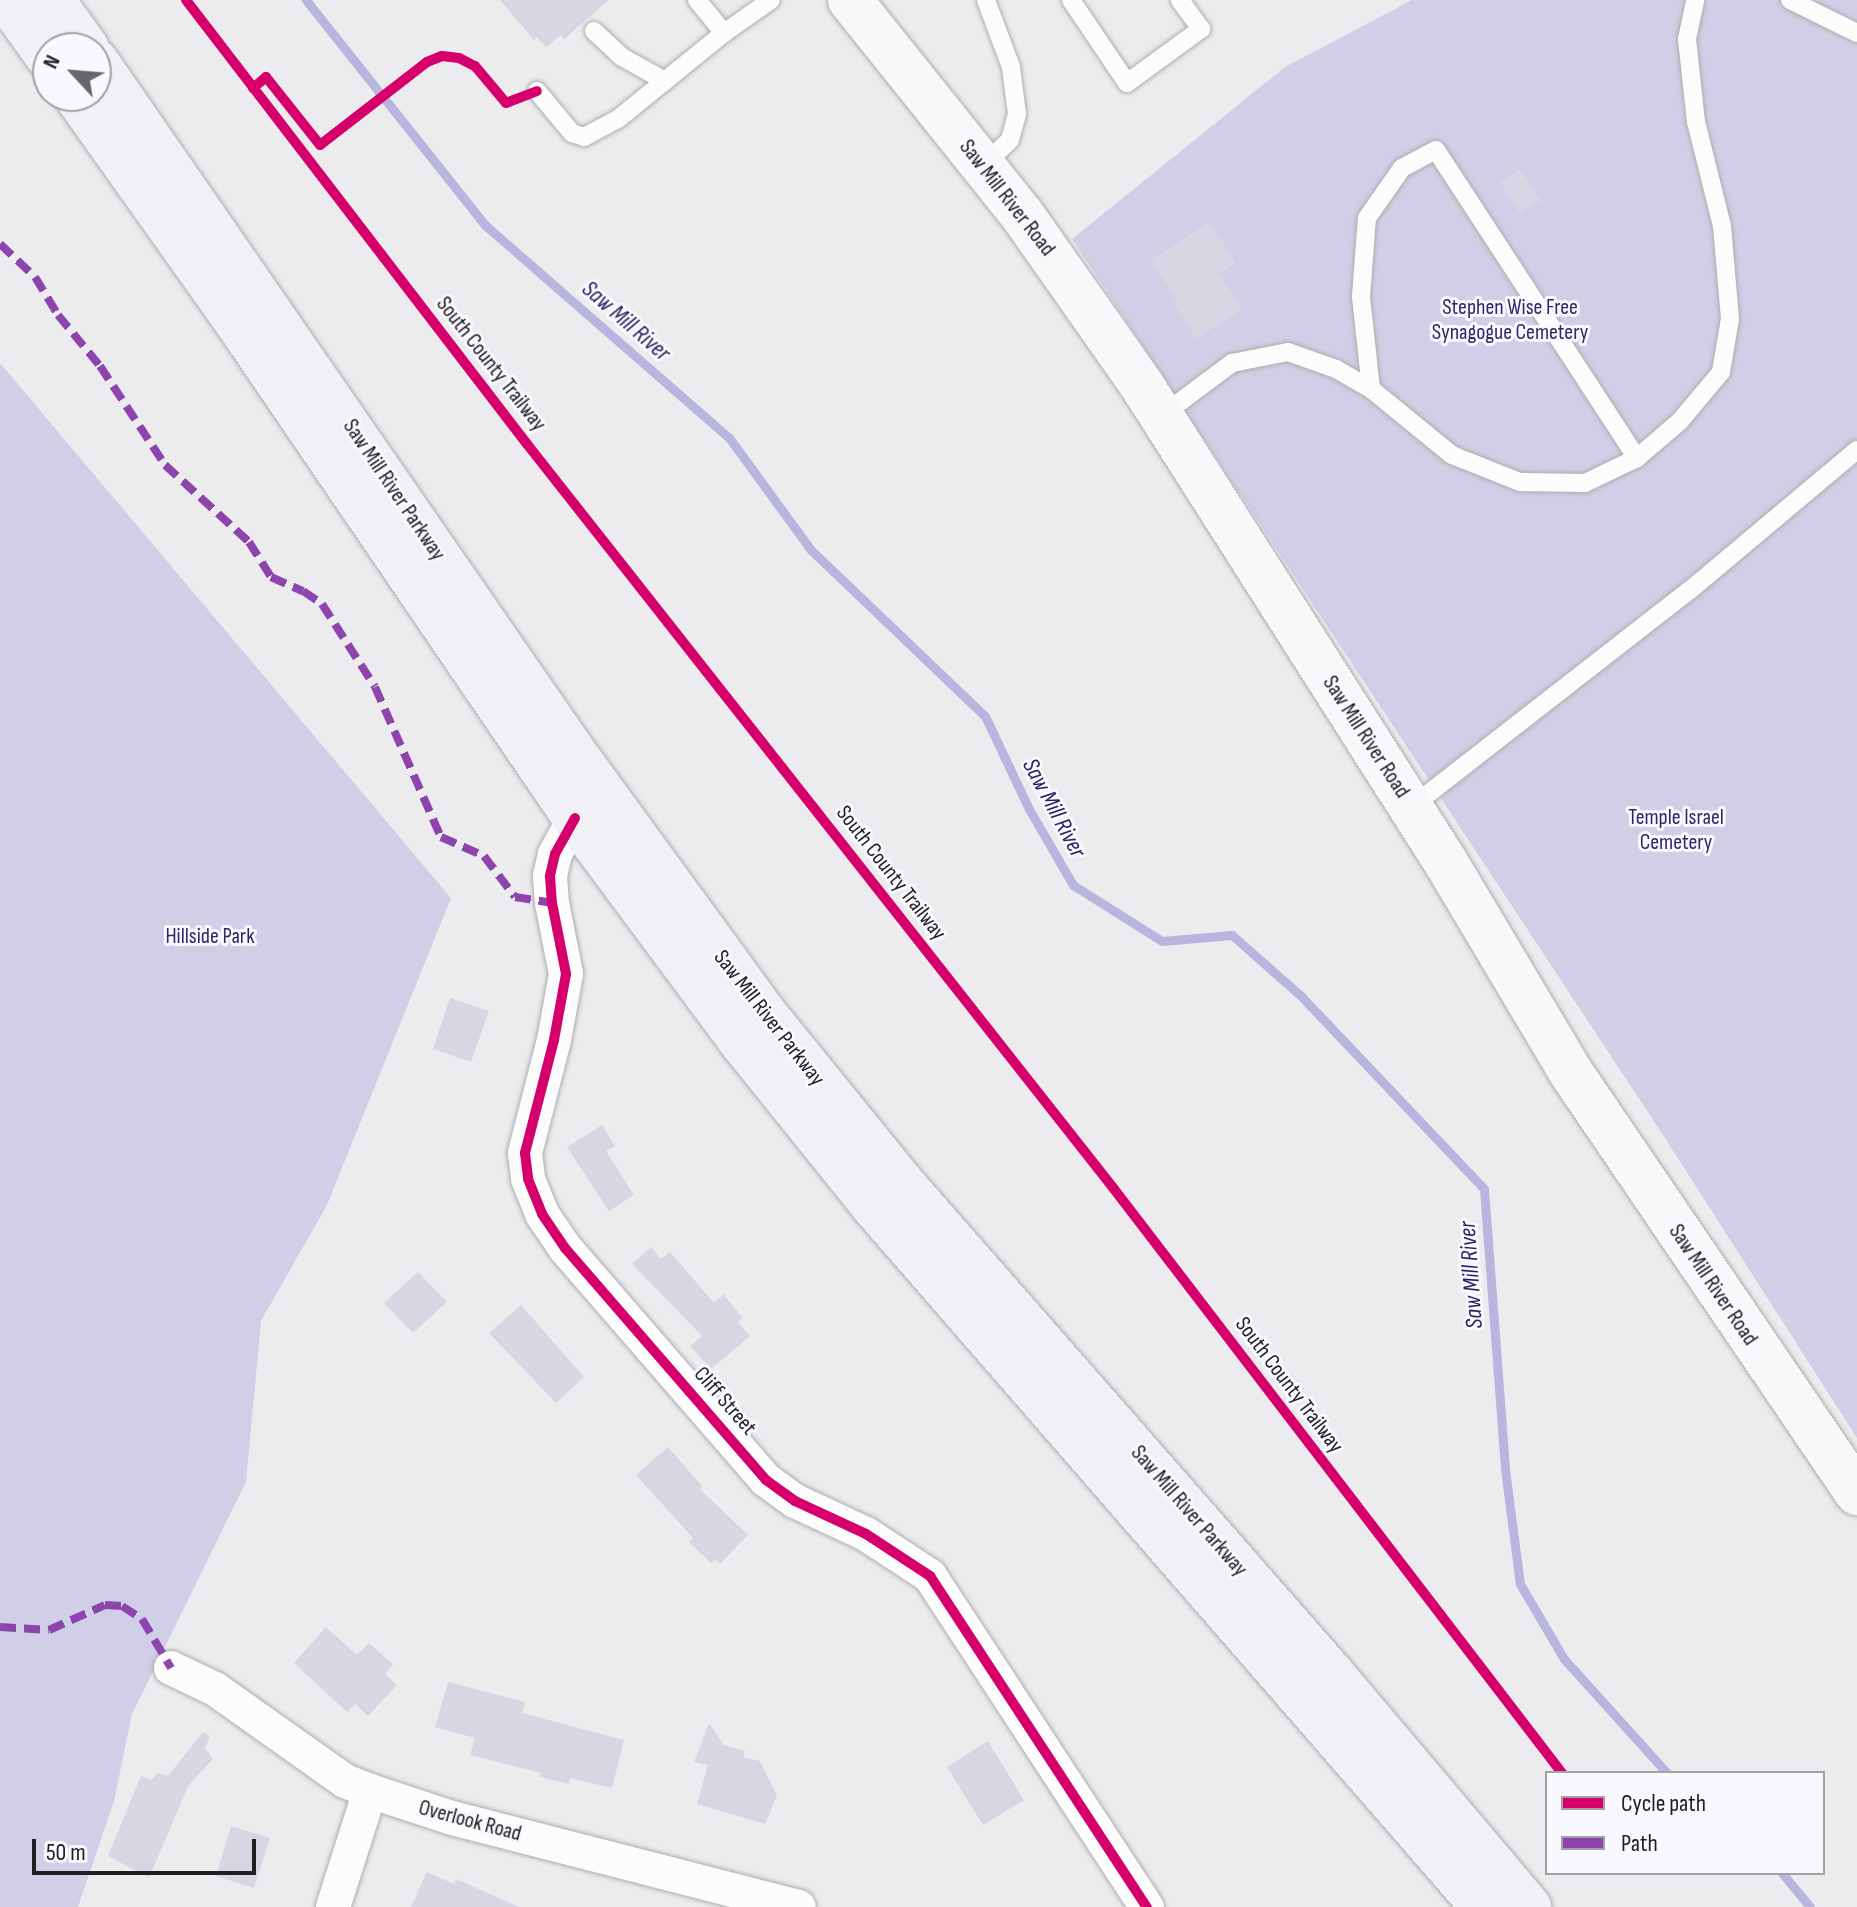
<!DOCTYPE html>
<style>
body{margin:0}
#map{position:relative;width:1857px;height:1907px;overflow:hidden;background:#ececef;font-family:"Sofia Sans Condensed",sans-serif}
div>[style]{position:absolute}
.green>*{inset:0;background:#d0cfe7}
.stream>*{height:9px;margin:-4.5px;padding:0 4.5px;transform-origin:4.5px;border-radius:4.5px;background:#b8b5de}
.building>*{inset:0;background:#d7d6e3}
.roads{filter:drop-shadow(0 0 2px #aeaeb0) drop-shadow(0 0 2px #aeaeb0)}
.service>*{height:18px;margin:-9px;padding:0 9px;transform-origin:9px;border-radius:9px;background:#fcfcfd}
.minor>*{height:34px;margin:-17px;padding:0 17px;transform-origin:17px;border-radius:17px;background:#fcfcfd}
.secondary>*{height:44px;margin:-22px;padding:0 22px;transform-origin:22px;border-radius:22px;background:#f8f7fa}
.trunk>*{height:44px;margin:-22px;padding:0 22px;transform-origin:22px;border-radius:22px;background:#f0f0f5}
.quiet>*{height:8px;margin-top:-4px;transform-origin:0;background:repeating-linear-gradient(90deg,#8e44ad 0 16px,transparent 0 24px)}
.cycleway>*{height:10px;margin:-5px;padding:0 5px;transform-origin:5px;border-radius:5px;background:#d6006c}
span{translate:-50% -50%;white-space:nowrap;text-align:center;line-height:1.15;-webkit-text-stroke:6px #f8f8fe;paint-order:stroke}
.street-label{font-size:22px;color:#202022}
.park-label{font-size:22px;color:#332568}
.water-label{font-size:24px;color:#2c1d5f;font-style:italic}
.legend{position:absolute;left:1545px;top:1771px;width:280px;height:104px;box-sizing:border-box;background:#f8f8fe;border:2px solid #a2a2a6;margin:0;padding:10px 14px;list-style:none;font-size:24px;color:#202022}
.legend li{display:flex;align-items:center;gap:16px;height:40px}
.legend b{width:40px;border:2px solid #a2a2a6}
.north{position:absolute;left:32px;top:32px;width:80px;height:80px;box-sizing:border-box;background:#f8f8fe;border:2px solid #a2a2a6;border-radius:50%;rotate:296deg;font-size:22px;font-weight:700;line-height:32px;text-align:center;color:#202022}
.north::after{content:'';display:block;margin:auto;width:28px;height:36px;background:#67676a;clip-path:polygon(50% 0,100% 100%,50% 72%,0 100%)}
.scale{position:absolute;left:32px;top:1839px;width:224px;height:36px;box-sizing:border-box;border:4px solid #202022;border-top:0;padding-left:10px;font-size:24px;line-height:28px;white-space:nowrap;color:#202022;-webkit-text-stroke:6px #f8f8fe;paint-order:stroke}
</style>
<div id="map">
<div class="green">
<i style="clip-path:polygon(1412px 0,1857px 0,1857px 1438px,1663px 1135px,1072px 239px,1285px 67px)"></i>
<i style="clip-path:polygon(0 363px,451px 898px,327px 1205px,261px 1321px,246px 1482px,132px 1714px,114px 1801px,78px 1907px,0 1907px)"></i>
</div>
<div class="stream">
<i style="left:306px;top:0;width:288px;rotate:51.5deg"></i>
<i style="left:485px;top:225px;width:325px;rotate:41.1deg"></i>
<i style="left:730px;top:439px;width:137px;rotate:53.9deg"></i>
<i style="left:811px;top:550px;width:240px;rotate:43.7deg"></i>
<i style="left:985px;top:716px;width:103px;rotate:64.7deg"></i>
<i style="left:1029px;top:809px;width:88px;rotate:59.9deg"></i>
<i style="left:1073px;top:885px;width:105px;rotate:32.2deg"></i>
<i style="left:1162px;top:941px;width:70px;rotate:-4.9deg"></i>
<i style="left:1232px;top:935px;width:92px;rotate:41.5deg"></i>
<i style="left:1301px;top:996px;width:266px;rotate:46.5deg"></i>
<i style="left:1484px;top:1189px;width:281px;rotate:85.7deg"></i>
<i style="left:1505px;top:1469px;width:116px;rotate:82.6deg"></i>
<i style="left:1520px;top:1584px;width:87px;rotate:59.6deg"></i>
<i style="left:1564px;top:1659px;width:154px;rotate:47.9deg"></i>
<i style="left:1782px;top:1873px;width:44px;rotate:50.5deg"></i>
</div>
<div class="building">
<i style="clip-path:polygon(500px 0,609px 0,564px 39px,561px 35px,546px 47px,537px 37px,534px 40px)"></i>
<i style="clip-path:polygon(1520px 169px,1541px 200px,1520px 213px,1500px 182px)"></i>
<i style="clip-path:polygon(1210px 222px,1236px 263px,1219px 273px,1242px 309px,1196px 339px,1173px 302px,1177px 300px,1151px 260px)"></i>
<i style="clip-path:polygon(450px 998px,489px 1011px,471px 1062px,433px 1049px)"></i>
<i style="clip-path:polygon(602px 1125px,615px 1146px,606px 1151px,634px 1195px,609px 1211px,567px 1147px)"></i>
<i style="clip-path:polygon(651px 1247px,661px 1259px,670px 1252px,714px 1303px,723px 1294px,743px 1318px,738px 1322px,750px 1336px,711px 1369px,690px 1346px,702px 1336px,632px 1264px)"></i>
<i style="clip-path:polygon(418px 1272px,447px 1302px,413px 1333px,384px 1303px)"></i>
<i style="clip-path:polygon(521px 1305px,584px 1377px,556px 1403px,489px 1333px)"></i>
<i style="clip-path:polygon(668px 1447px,702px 1486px,700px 1489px,748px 1535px,720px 1564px,715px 1559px,711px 1563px,689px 1542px,693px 1538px,636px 1475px)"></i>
<i style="clip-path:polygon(326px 1627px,357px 1655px,369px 1643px,393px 1664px,385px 1674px,397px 1685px,368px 1716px,355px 1704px,347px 1712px,294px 1663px)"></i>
<i style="clip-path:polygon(448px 1682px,525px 1702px,522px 1713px,624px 1740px,612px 1788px,570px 1778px,569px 1784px,540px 1777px,541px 1773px,470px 1755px,475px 1738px,435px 1727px)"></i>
<i style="clip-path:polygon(709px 1723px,724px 1745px,745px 1751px,743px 1757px,760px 1761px,777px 1795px,765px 1824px,697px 1804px,708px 1765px,694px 1762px)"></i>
<i style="clip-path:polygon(203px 1732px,210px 1736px,205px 1748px,213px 1759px,188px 1786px,149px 1878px,108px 1856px,141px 1776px,151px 1780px,158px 1773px,168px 1776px)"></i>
<i style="clip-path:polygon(988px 1741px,1024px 1800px,983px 1825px,947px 1767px)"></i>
<i style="clip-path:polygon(231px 1826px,270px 1838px,254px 1888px,216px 1876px)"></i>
<i style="clip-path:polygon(427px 1872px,454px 1884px,456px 1879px,519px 1907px,411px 1907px)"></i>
</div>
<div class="roads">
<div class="service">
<i style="left:697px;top:0;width:43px;rotate:50.7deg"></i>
<i style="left:724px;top:33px;width:57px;rotate:-35.1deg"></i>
<i style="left:1071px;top:0;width:100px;rotate:56deg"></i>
<i style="left:1127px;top:83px;width:92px;rotate:-36.1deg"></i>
<i style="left:1201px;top:29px;width:36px;rotate:-126deg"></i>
<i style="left:1790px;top:0;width:75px;rotate:26.2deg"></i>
<i style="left:594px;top:31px;width:38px;rotate:43deg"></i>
<i style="left:622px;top:57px;width:49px;rotate:29.2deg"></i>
<i style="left:537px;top:91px;width:55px;rotate:50.2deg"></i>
<i style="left:572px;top:133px;width:13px;rotate:18deg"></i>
<i style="left:584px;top:137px;width:38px;rotate:-28deg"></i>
<i style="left:618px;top:119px;width:136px;rotate:-39.1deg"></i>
<i style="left:983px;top:166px;width:37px;rotate:-44deg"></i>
<i style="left:1010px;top:140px;width:27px;rotate:-75deg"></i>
<i style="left:1017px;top:114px;width:47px;rotate:-97.3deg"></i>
<i style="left:1011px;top:67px;width:72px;rotate:-110.5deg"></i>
<i style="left:1371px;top:389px;width:93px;rotate:-96.2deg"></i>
<i style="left:1361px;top:297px;width:79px;rotate:-85.7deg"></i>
<i style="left:1367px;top:218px;width:61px;rotate:-55deg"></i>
<i style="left:1402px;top:168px;width:38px;rotate:-28deg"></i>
<i style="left:1436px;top:150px;width:368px;rotate:56.9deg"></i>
<i style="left:1161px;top:416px;width:89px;rotate:-36.7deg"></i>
<i style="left:1232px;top:363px;width:57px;rotate:-11.1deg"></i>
<i style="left:1288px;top:352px;width:51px;rotate:19.5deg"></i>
<i style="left:1336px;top:369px;width:40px;rotate:29.7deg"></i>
<i style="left:1371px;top:389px;width:104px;rotate:39.2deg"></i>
<i style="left:1452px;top:455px;width:73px;rotate:21.7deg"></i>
<i style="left:1520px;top:482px;width:65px;rotate:0.9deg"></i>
<i style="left:1585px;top:483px;width:58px;rotate:-25.7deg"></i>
<i style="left:1637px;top:458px;width:57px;rotate:-40.7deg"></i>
<i style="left:1680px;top:421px;width:64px;rotate:-50.1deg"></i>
<i style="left:1721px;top:372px;width:54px;rotate:-80.4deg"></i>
<i style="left:1730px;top:319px;width:93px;rotate:-94.9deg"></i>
<i style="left:1722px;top:226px;width:107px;rotate:-104deg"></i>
<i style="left:1696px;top:122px;width:83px;rotate:-96.2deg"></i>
<i style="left:1687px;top:39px;width:40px;rotate:-78deg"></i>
<i style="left:1411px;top:807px;width:353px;rotate:-37.9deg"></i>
<i style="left:1690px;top:590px;width:218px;rotate:-40deg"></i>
</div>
<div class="minor">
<i style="left:575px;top:818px;width:41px;rotate:119.1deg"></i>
<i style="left:555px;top:854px;width:23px;rotate:103deg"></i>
<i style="left:550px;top:876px;width:27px;rotate:86deg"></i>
<i style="left:552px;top:903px;width:72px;rotate:78.8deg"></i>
<i style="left:566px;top:974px;width:67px;rotate:100.3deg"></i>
<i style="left:554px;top:1040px;width:117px;rotate:104.4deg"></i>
<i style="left:525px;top:1153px;width:26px;rotate:83deg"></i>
<i style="left:528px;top:1179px;width:38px;rotate:68deg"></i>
<i style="left:542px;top:1214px;width:41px;rotate:55.9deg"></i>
<i style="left:565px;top:1248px;width:307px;rotate:49.1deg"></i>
<i style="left:766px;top:1480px;width:36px;rotate:36deg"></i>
<i style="left:795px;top:1501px;width:78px;rotate:24.9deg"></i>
<i style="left:866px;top:1534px;width:77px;rotate:33.3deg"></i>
<i style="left:930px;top:1576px;width:396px;rotate:56.8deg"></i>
<i style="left:171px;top:1668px;width:49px;rotate:25.5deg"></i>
<i style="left:215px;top:1689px;width:159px;rotate:35.3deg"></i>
<i style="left:345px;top:1781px;width:27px;rotate:22deg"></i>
<i style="left:370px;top:1791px;width:86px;rotate:18.2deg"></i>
<i style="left:452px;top:1818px;width:358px;rotate:14.4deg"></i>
<i style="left:333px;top:1907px;width:122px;rotate:-72.3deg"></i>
</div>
<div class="secondary">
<i style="left:850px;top:0;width:277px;rotate:51.3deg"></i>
<i style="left:1023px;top:216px;width:209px;rotate:54.9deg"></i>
<i style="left:1143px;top:387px;width:562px;rotate:57.5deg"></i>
<i style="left:1445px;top:861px;width:248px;rotate:59.2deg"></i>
<i style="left:1572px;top:1074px;width:507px;rotate:55.78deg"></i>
</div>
<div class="trunk">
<i style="left:7px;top:0;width:70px;rotate:54.3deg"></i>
<i style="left:52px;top:0;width:59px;rotate:53.9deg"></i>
<i style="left:96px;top:61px;width:839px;rotate:55.34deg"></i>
<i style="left:573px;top:751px;width:324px;rotate:53.9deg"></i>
<i style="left:764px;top:1013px;width:219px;rotate:50.9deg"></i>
<i style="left:902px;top:1183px;width:654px;rotate:48.78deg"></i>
<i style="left:1333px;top:1675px;width:304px;rotate:49.8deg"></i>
<i style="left:76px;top:96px;width:280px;rotate:54.6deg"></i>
<i style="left:238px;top:324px;width:598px;rotate:55.7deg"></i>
<i style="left:575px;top:818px;width:275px;rotate:53.4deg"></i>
<i style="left:739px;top:1039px;width:217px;rotate:51.2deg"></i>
<i style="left:875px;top:1208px;width:926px;rotate:48.98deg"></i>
</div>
</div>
<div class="quiet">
<i style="left:0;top:244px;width:48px;rotate:43.3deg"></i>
<i style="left:35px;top:277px;width:44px;rotate:58.8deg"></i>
<i style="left:58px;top:315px;width:66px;rotate:50.5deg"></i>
<i style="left:100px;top:366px;width:118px;rotate:56.7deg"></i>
<i style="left:165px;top:465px;width:114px;rotate:42.5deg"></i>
<i style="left:249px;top:542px;width:41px;rotate:57.8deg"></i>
<i style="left:271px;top:577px;width:35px;rotate:24deg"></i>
<i style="left:303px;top:591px;width:23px;rotate:34deg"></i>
<i style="left:322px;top:604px;width:98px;rotate:57.4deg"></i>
<i style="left:375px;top:687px;width:164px;rotate:66.3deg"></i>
<i style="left:441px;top:837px;width:47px;rotate:23.8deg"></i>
<i style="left:484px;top:856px;width:51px;rotate:52.9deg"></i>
<i style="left:515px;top:897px;width:37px;rotate:9deg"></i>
<i style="left:0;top:1627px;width:49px;rotate:3.5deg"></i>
<i style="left:49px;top:1630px;width:61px;rotate:-24.1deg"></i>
<i style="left:105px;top:1605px;width:17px;rotate:3deg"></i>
<i style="left:122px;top:1606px;width:24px;rotate:33deg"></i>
<i style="left:142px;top:1619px;width:57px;rotate:59.4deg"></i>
</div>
<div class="cycleway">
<i style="left:186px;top:0;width:560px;rotate:52.48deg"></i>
<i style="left:527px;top:444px;width:948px;rotate:51.76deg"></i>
<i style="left:1114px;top:1189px;width:736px;rotate:52.51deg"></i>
<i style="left:253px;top:88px;width:17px;rotate:-40deg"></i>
<i style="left:266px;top:77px;width:87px;rotate:51.5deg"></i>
<i style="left:320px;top:145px;width:135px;rotate:-37.8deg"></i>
<i style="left:427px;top:62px;width:16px;rotate:-22deg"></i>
<i style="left:442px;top:56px;width:17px;rotate:7deg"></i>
<i style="left:459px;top:58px;width:18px;rotate:27deg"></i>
<i style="left:475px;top:66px;width:48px;rotate:50deg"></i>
<i style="left:506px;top:103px;width:33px;rotate:-21deg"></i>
<i style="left:575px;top:818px;width:41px;rotate:119.1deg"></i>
<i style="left:555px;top:854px;width:23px;rotate:103deg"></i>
<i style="left:550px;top:876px;width:27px;rotate:86deg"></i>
<i style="left:552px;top:903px;width:72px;rotate:78.8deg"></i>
<i style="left:566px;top:974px;width:67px;rotate:100.3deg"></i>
<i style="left:554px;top:1040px;width:117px;rotate:104.4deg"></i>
<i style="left:525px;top:1153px;width:26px;rotate:83deg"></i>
<i style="left:528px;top:1179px;width:38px;rotate:68deg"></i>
<i style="left:542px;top:1214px;width:41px;rotate:55.9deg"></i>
<i style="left:565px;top:1248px;width:307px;rotate:49.1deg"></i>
<i style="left:766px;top:1480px;width:36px;rotate:36deg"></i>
<i style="left:795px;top:1501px;width:78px;rotate:24.9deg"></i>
<i style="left:866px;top:1534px;width:77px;rotate:33.3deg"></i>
<i style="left:930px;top:1576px;width:396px;rotate:56.8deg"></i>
</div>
<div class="street-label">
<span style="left:1007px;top:198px;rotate:52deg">Saw Mill River Road</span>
<span style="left:491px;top:364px;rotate:52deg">South County Trailway</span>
<span style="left:394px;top:490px;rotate:56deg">Saw Mill River Parkway</span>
<span style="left:1366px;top:737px;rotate:57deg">Saw Mill River Road</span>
<span style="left:891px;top:873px;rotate:52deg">South County Trailway</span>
<span style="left:769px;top:1018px;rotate:52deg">Saw Mill River Parkway</span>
<span style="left:1713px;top:1285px;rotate:56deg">Saw Mill River Road</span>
<span style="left:1289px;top:1385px;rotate:53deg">South County Trailway</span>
<span style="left:725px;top:1401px;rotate:49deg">Cliff Street</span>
<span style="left:1189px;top:1511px;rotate:49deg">Saw Mill River Parkway</span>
<span style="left:470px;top:1821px;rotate:15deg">Overlook Road</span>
</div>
<div class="park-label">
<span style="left:1510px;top:320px">Stephen Wise Free<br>Synagogue Cemetery</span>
<span style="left:1676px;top:830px">Temple Israel<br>Cemetery</span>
<span style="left:210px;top:937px">Hillside Park</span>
</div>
<div class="water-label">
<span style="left:626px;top:321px;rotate:41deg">Saw Mill River</span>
<span style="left:1054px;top:808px;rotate:62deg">Saw Mill River</span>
<span style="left:1471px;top:1275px;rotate:-94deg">Saw Mill River</span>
</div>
<ul class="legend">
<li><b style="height:10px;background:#d6006c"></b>Cycle path</li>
<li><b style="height:10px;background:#8e44ad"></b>Path</li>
</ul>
<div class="north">N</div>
<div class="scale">50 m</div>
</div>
